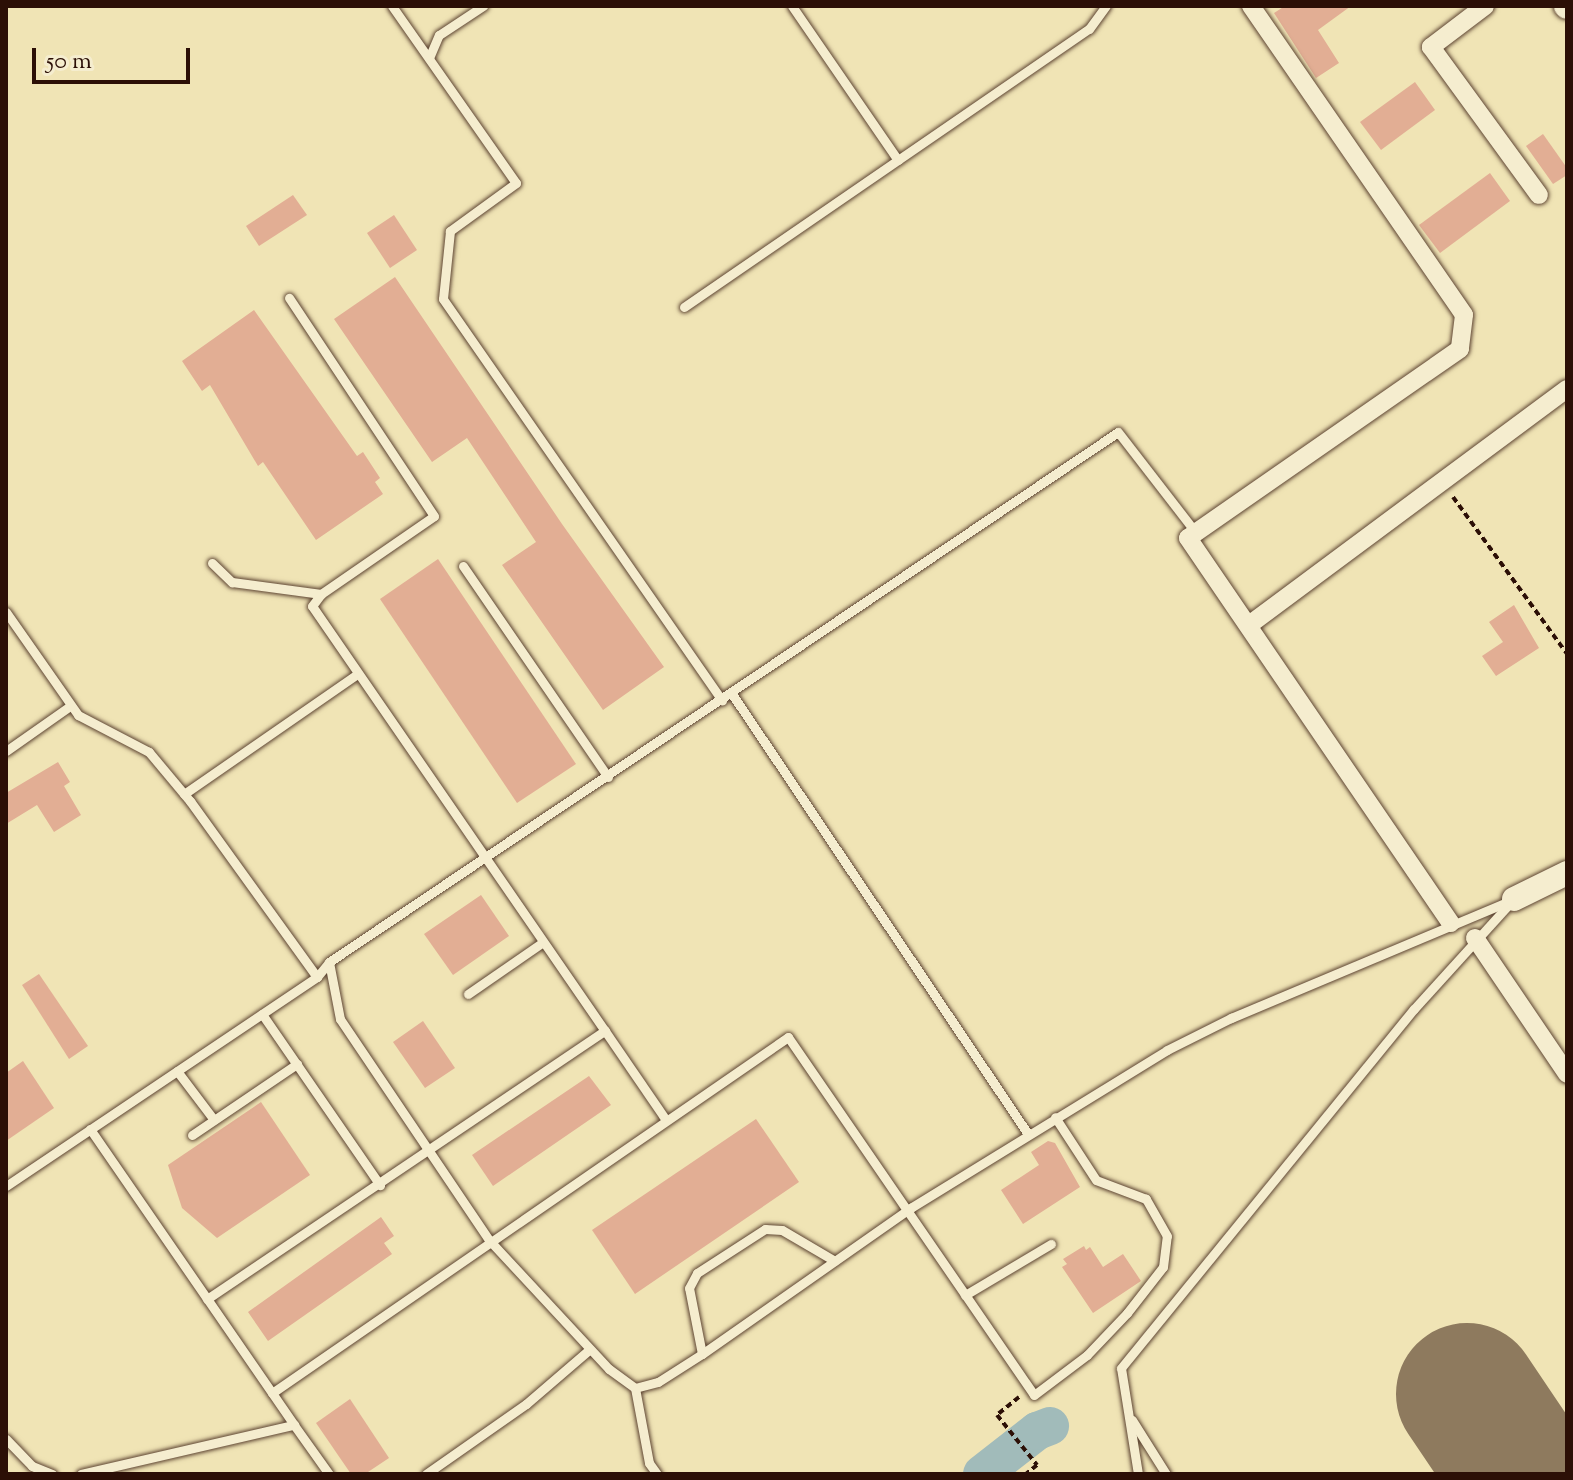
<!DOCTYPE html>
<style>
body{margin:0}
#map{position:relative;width:1573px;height:1480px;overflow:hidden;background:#f0e4b5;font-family:"Sorts Mill Goudy",serif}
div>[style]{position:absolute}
.river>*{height:38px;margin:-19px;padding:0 19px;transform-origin:19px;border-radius:19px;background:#a1bbba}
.runway>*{height:142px;margin:-71px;padding:0 71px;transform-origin:71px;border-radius:71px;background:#8e7a5e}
.building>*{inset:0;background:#e2ae94}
.path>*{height:4px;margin-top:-2px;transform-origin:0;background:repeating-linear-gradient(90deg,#2c0f06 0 6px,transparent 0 10px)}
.roads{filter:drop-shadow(0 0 2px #5d4432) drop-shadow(0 0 2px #5d4432)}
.service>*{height:9px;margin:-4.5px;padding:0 4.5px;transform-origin:4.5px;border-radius:4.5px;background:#f5edcf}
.minor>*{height:18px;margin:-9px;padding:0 9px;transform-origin:9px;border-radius:9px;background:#f5edcf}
.tertiary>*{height:24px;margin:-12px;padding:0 12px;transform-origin:12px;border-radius:12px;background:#f5edcf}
span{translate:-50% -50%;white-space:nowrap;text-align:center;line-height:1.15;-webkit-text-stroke:6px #f5edcf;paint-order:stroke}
.frame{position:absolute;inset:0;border:8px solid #2c0f06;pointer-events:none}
.scale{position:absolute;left:32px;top:48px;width:158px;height:36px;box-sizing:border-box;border:4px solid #2c0f06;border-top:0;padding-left:10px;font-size:24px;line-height:28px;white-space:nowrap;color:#2c0f06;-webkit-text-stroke:6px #f5edcf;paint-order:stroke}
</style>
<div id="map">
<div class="river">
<i style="left:982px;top:1474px;width:70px;rotate:-38deg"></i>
<i style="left:1037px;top:1431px;width:14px;rotate:-21deg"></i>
</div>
<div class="runway">
<i style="left:1467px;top:1394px;width:97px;rotate:56deg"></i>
</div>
<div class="building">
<i style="clip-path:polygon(1285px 6px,1351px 6px,1318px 30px,1339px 63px,1316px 78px,1274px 13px)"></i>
<i style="clip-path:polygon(1415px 82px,1435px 110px,1381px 150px,1360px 122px)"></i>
<i style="clip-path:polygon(1543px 134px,1567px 168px,1567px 175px,1553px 184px,1526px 146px)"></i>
<i style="clip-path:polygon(1490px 173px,1510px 201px,1440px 253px,1419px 225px)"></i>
<i style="clip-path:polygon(293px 195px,307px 215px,259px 246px,246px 226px)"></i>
<i style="clip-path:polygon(394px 215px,417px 250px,390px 268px,367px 233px)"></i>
<i style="clip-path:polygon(395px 277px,562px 524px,664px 667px,603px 710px,502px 565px,536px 542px,467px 438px,432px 462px,334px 319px)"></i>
<i style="clip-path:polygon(254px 310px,357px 456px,363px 452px,380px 478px,375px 482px,383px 494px,316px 540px,263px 462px,258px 466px,210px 385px,202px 391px,182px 361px)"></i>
<i style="clip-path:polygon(438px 559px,576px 764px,517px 803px,380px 599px)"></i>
<i style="clip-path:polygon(1514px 605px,1539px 648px,1496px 676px,1482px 656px,1503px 642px,1489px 622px)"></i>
<i style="clip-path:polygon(58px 762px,70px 782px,64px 786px,81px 815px,54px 832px,37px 805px,6px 824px,6px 793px)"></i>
<i style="clip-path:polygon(481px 895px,509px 936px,453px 975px,424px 934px)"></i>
<i style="clip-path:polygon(39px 974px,88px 1046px,69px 1059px,22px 985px)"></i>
<i style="clip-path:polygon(423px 1021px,455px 1068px,425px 1088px,393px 1042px)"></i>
<i style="clip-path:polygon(23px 1061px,54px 1108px,6px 1141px,6px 1073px)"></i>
<i style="clip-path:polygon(589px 1076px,611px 1105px,493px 1186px,472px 1155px)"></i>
<i style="clip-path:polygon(261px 1102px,310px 1175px,217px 1238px,182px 1208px,168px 1165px)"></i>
<i style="clip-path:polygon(756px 1119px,799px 1182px,635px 1294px,592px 1230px)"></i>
<i style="clip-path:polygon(1048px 1141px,1055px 1143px,1080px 1187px,1023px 1224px,1001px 1190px,1039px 1165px,1031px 1152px)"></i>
<i style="clip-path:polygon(381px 1217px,394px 1236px,384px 1243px,392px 1254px,268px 1341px,248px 1312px)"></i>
<i style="clip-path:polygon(1084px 1246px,1086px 1250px,1090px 1247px,1103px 1267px,1123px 1254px,1141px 1281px,1093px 1313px,1062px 1267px,1067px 1264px,1063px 1259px)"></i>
<i style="clip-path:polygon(350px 1399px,389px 1458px,365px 1474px,351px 1474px,316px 1423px)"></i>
</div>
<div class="path">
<i style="left:1453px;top:497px;width:194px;rotate:54deg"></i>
<i style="left:1019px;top:1397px;width:28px;rotate:141deg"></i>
<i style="left:997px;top:1415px;width:64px;rotate:51.3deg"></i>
<i style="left:1037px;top:1465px;width:14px;rotate:141deg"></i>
</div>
<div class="roads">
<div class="service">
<i style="left:392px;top:6px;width:216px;rotate:55deg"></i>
<i style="left:516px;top:183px;width:82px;rotate:144deg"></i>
<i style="left:450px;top:231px;width:68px;rotate:95.9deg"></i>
<i style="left:443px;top:299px;width:489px;rotate:55.2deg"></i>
<i style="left:792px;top:6px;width:187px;rotate:55.5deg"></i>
<i style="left:429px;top:58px;width:25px;rotate:-67deg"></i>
<i style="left:439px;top:35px;width:53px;rotate:-33.4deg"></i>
<i style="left:684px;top:307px;width:491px;rotate:-34.5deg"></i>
<i style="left:1089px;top:29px;width:29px;rotate:-54deg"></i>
<i style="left:212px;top:563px;width:28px;rotate:44deg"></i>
<i style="left:232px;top:582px;width:90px;rotate:7.7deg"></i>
<i style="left:463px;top:566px;width:256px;rotate:55.5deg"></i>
<i style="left:6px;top:612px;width:126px;rotate:55deg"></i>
<i style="left:78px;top:715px;width:80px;rotate:27.5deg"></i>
<i style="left:149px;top:752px;width:64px;rotate:50.1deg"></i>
<i style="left:190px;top:801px;width:217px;rotate:54.2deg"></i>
<i style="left:732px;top:694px;width:530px;rotate:56.07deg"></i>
<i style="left:6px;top:751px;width:78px;rotate:-35.1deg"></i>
<i style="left:184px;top:794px;width:211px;rotate:-34.7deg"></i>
<i style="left:329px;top:962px;width:58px;rotate:79.1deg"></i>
<i style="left:340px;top:1019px;width:268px;rotate:56deg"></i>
<i style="left:490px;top:1241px;width:175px;rotate:47.1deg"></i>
<i style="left:609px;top:1369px;width:32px;rotate:36deg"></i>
<i style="left:635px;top:1388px;width:24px;rotate:-15deg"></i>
<i style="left:658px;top:1382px;width:52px;rotate:-32.5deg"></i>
<i style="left:702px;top:1354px;width:256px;rotate:-35deg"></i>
<i style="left:912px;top:1207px;width:299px;rotate:-31.6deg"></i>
<i style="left:1167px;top:1050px;width:72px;rotate:-26.6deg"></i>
<i style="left:1231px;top:1018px;width:307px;rotate:-22.8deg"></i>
<i style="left:468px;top:994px;width:91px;rotate:-34.7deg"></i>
<i style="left:262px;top:1014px;width:208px;rotate:55.4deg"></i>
<i style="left:605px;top:1031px;width:108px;rotate:55.6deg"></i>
<i style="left:177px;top:1071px;width:61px;rotate:52.9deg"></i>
<i style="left:90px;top:1129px;width:359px;rotate:55.4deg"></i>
<i style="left:192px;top:1135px;width:127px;rotate:-34.1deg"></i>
<i style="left:6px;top:1186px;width:375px;rotate:-33.9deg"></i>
<i style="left:317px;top:977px;width:19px;rotate:-51deg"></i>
<i style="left:329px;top:962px;width:950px;rotate:-33.89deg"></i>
<i style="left:1118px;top:432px;width:128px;rotate:52.3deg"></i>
<i style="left:965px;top:1295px;width:100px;rotate:-30.7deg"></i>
<i style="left:207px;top:1299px;width:480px;rotate:-34deg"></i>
<i style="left:605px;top:1031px;width:516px;rotate:-124.58deg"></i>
<i style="left:312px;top:606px;width:15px;rotate:-53deg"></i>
<i style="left:321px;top:594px;width:137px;rotate:-34.6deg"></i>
<i style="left:434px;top:516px;width:262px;rotate:-123.6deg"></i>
<i style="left:702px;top:1354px;width:67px;rotate:-101.1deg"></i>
<i style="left:689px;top:1288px;width:17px;rotate:-62deg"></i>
<i style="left:697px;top:1273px;width:81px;rotate:-32.9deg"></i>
<i style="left:765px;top:1229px;width:17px;rotate:3deg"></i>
<i style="left:782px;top:1230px;width:61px;rotate:30.3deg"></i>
<i style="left:635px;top:1388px;width:76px;rotate:79.4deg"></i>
<i style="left:649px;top:1463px;width:14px;rotate:54deg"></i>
<i style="left:272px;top:1393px;width:627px;rotate:-34.6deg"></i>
<i style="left:788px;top:1037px;width:434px;rotate:55.5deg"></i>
<i style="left:1034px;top:1395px;width:66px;rotate:-37deg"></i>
<i style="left:1087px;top:1355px;width:58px;rotate:-46.4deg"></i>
<i style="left:1127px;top:1313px;width:58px;rotate:-52deg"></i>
<i style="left:1163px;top:1267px;width:31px;rotate:-83deg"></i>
<i style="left:1167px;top:1236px;width:43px;rotate:-119.6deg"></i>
<i style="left:1146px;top:1199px;width:53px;rotate:-159.2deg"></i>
<i style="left:1096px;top:1180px;width:75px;rotate:-123.1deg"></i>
<i style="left:1132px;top:1420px;width:64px;rotate:57.8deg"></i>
<i style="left:6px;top:1439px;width:37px;rotate:46deg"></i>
<i style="left:32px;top:1466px;width:22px;rotate:22deg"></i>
<i style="left:81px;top:1474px;width:219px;rotate:-13deg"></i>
<i style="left:294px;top:1425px;width:60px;rotate:54.5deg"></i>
<i style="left:426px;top:1474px;width:122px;rotate:-35deg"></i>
<i style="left:526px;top:1404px;width:84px;rotate:-40.7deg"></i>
<i style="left:1138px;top:1474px;width:107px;rotate:-99.1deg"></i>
<i style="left:1121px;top:1368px;width:463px;rotate:-50.8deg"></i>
<i style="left:1414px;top:1009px;width:144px;rotate:-47.8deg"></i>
</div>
<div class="minor">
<i style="left:1251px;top:6px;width:375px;rotate:55.4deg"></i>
<i style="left:1464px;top:315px;width:34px;rotate:97deg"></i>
<i style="left:1460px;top:349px;width:331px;rotate:145.2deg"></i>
<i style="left:1188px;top:538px;width:466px;rotate:55.7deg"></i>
<i style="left:1485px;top:6px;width:68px;rotate:142.8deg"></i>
<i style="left:1431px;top:47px;width:183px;rotate:53.9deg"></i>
<i style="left:1249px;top:625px;width:396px;rotate:-36.6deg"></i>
<i style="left:1475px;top:938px;width:164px;rotate:55.9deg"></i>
</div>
<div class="tertiary">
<i style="left:1566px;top:6px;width:1px;rotate:45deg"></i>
<i style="left:1514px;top:899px;width:59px;rotate:-26.1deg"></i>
</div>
</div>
<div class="frame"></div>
<div class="scale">50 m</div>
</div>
